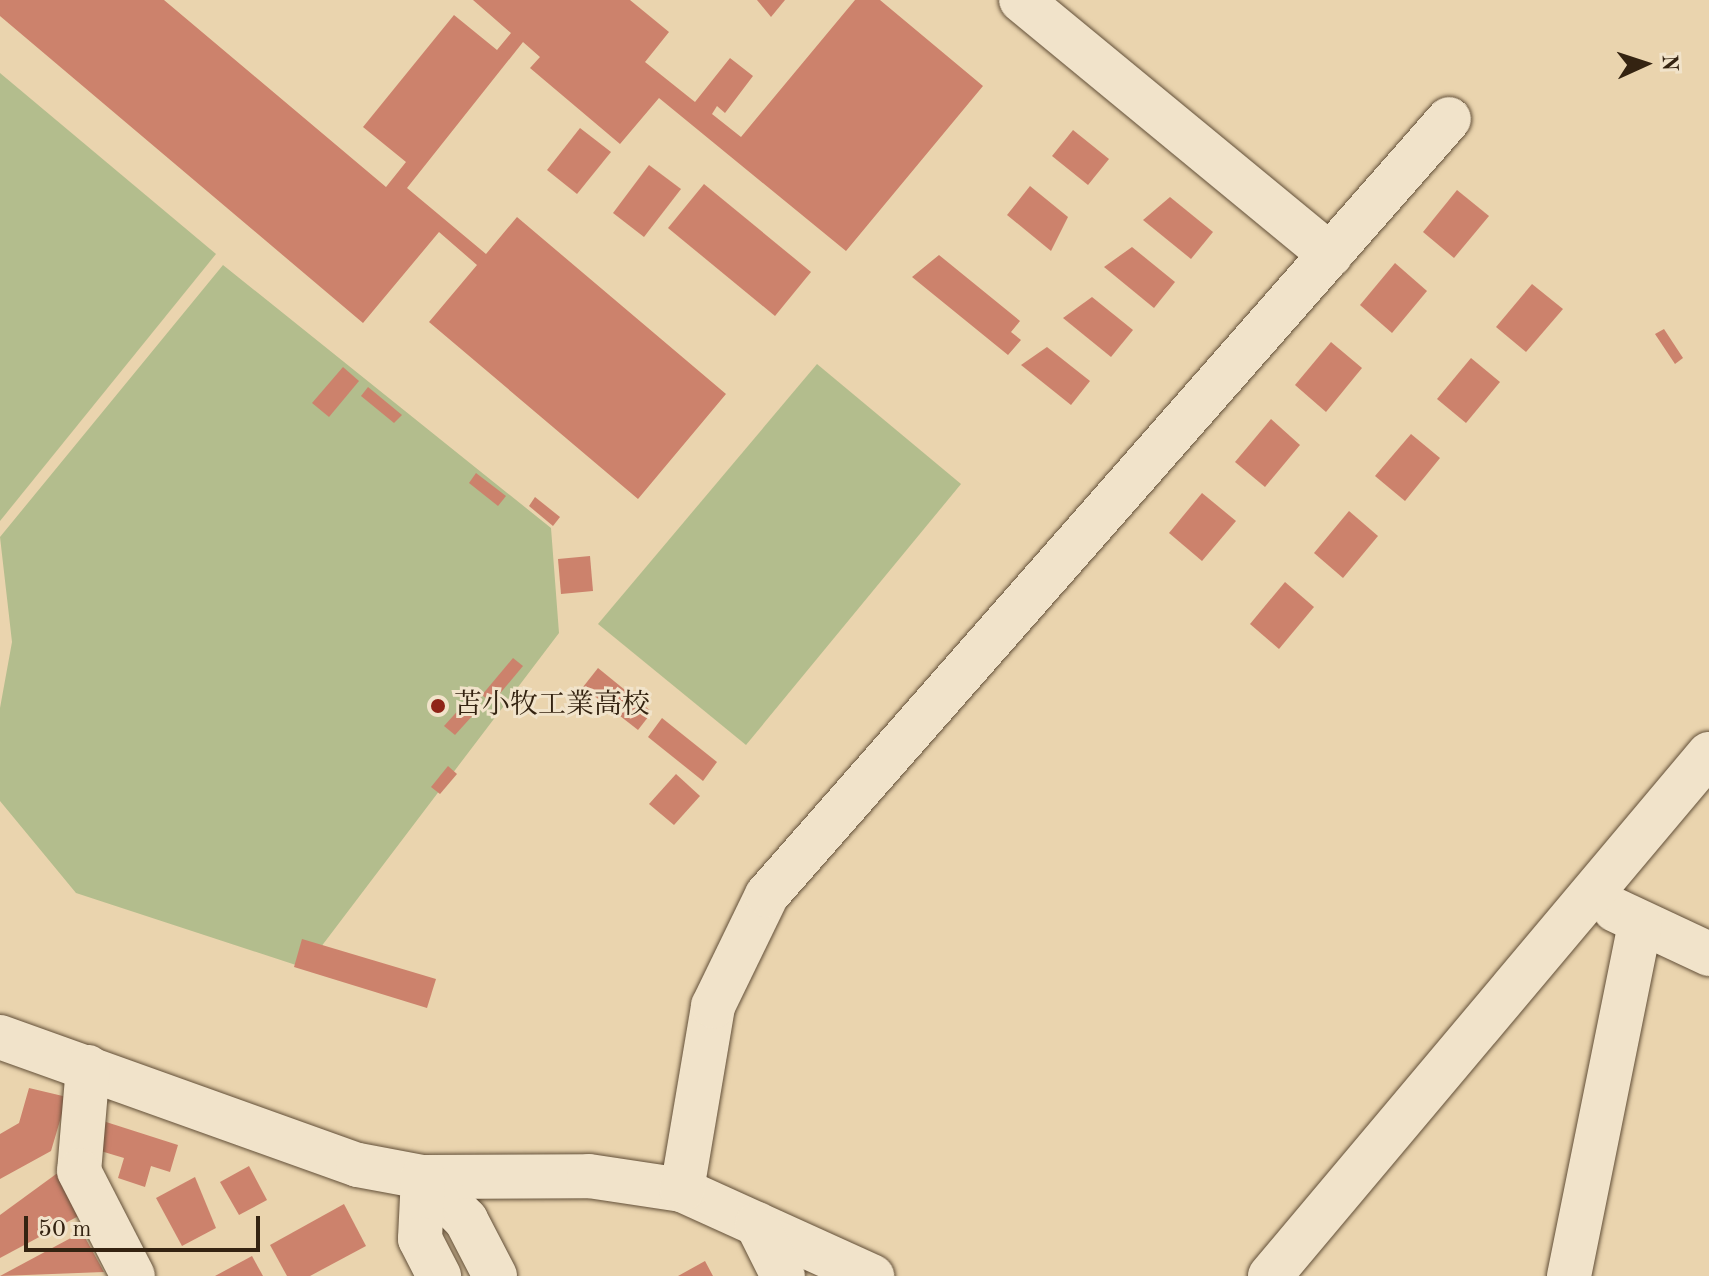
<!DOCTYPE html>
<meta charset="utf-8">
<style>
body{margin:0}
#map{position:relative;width:1709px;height:1276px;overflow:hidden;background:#ead4ae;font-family:"Old Standard TT","Noto Serif JP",serif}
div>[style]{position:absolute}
.green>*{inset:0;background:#b3bd8d}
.building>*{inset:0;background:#cc826c}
.roads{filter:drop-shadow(0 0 2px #624f38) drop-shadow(0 0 2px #624f38)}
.minor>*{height:44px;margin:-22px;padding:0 22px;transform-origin:22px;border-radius:22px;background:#f1e3ca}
.dots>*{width:22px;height:22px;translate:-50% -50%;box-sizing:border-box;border:4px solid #f1e3ca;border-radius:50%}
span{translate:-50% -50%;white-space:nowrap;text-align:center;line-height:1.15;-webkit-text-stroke:6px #f1e3ca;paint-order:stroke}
.poi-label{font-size:28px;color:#342311}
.left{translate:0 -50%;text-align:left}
.north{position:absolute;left:1605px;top:24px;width:80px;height:80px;-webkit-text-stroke:6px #f1e3ca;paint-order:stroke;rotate:87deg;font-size:22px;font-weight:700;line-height:32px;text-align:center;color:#342311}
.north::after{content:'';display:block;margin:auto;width:28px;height:36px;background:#342311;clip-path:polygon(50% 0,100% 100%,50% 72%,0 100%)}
.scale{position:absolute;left:24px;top:1216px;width:236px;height:36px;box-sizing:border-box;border:4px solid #342311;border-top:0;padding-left:10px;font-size:24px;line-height:28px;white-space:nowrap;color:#342311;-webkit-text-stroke:6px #f1e3ca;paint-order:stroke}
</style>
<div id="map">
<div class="green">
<i style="clip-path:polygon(0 73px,216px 254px,0 521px)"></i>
<i style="clip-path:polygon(223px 265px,551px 528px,559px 633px,305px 968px,76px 893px,0 801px,0 708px,12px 642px,0 537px)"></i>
<i style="clip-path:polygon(817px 364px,961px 484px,746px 745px,598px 624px)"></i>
</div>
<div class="building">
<i style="clip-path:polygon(0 0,164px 0,386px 187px,406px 162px,363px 127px,454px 15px,497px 50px,511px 33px,473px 0,630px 0,669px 32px,645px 62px,695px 102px,730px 58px,753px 76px,725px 113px,717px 106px,712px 114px,741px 137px,855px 0,880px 0,983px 86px,846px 251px,659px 98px,620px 144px,530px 68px,540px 57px,523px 42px,407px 188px,486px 254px,517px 217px,726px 394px,638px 499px,429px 322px,477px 265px,439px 232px,363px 323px,0 16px)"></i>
<i style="clip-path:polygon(757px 0,785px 0,771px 17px)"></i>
<i style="clip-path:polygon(580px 128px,611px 152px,577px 194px,547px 170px)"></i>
<i style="clip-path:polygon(1073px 130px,1109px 159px,1088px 185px,1052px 156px)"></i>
<i style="clip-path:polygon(649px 165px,681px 189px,644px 237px,613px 213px)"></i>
<i style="clip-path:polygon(704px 184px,811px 272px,775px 316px,668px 228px)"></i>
<i style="clip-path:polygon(1030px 186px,1068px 217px,1051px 251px,1007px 215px)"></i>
<i style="clip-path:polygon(1457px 190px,1489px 216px,1454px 258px,1423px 232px)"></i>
<i style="clip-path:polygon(1170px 197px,1213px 232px,1191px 259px,1143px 220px)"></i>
<i style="clip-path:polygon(1132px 247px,1175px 282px,1154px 308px,1104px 267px)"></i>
<i style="clip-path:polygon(939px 255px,1020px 321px,1011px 332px,1021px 340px,1008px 355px,912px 277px)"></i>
<i style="clip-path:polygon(1395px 263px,1427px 291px,1392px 333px,1360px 305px)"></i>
<i style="clip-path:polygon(1532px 284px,1563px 309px,1526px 352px,1496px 327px)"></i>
<i style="clip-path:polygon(1092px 297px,1133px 330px,1111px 357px,1063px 318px)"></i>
<i style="clip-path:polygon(1664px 329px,1683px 358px,1675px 364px,1655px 334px)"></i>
<i style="clip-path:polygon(1331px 342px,1362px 368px,1326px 412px,1295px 385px)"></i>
<i style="clip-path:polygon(1047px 347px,1090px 381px,1071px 405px,1021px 365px)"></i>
<i style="clip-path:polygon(1471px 358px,1500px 382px,1466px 423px,1437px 399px)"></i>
<i style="clip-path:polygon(343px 367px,359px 381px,329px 417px,312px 403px)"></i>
<i style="clip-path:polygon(368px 387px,402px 415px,394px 423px,361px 396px)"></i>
<i style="clip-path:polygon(1271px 419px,1300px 445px,1265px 487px,1235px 462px)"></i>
<i style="clip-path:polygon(1411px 434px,1440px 458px,1405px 501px,1375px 476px)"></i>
<i style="clip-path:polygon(476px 473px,506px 496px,498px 506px,469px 483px)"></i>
<i style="clip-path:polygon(1202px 493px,1236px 521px,1202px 561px,1169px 533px)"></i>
<i style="clip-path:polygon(535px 497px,560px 517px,553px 526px,529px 506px)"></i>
<i style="clip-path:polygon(1349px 511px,1378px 536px,1343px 578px,1314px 553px)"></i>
<i style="clip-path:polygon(590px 556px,593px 591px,561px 594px,558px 559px)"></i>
<i style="clip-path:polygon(1285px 582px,1314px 607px,1279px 649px,1250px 624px)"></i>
<i style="clip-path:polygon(513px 658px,523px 666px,492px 703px,482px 695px)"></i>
<i style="clip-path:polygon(598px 668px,652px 712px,638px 730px,583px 687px)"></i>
<i style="clip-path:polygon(463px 705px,474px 714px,455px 735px,444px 726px)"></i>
<i style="clip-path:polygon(662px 718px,717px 762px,703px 781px,648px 737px)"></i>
<i style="clip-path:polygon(448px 766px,457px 774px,440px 794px,431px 787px)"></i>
<i style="clip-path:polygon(676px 774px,700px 796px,674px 825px,649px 804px)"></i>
<i style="clip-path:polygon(302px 939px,436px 979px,427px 1008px,294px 967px)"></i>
<i style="clip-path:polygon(29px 1088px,67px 1097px,51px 1151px,0 1179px,0 1134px,19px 1123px)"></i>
<i style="clip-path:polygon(103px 1121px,178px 1145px,170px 1172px,151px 1166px,145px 1187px,118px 1178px,124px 1158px,94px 1149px)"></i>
<i style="clip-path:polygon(249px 1166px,267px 1200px,239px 1215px,220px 1182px)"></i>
<i style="clip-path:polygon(63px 1169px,86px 1212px,0 1258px,0 1215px)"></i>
<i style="clip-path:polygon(195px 1177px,216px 1228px,182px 1246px,156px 1198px)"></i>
<i style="clip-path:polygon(344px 1204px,366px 1246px,310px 1276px,287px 1276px,270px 1245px)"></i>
<i style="clip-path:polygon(82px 1232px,104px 1272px,0 1276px)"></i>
<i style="clip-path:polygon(252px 1256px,263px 1276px,215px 1276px)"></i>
<i style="clip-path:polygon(705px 1261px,713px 1276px,678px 1276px)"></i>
</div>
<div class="roads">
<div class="minor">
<i style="left:1021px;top:0;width:401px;rotate:39.5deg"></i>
<i style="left:1615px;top:910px;width:104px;rotate:25.1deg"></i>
<i style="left:0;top:1037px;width:380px;rotate:19.7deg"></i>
<i style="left:358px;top:1165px;width:66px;rotate:10.5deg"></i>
<i style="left:423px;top:1177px;width:166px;rotate:-0.3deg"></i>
<i style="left:589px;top:1176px;width:94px;rotate:8.6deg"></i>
<i style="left:682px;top:1190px;width:209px;rotate:24.4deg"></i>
<i style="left:88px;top:1067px;width:104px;rotate:94.9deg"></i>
<i style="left:79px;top:1171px;width:118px;rotate:62.8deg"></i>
<i style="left:423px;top:1177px;width:61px;rotate:45deg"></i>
<i style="left:466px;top:1220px;width:63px;rotate:62.6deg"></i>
<i style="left:423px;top:1177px;width:62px;rotate:92.8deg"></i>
<i style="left:420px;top:1239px;width:42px;rotate:62.8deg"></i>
<i style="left:682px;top:1190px;width:187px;rotate:-80.4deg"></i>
<i style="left:713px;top:1006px;width:123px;rotate:-64.1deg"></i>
<i style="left:767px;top:895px;width:1033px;rotate:-48.69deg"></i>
<i style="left:757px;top:1224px;width:58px;rotate:63.4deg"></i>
<i style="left:1270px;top:1276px;width:682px;rotate:-49.94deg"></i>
<i style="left:1569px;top:1276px;width:358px;rotate:-78.6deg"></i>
</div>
</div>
<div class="dots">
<i style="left:438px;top:706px;background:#8f2418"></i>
</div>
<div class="poi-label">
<span class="left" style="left:454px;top:706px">苫小牧工業高校</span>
</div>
<div class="north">N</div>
<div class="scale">50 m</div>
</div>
